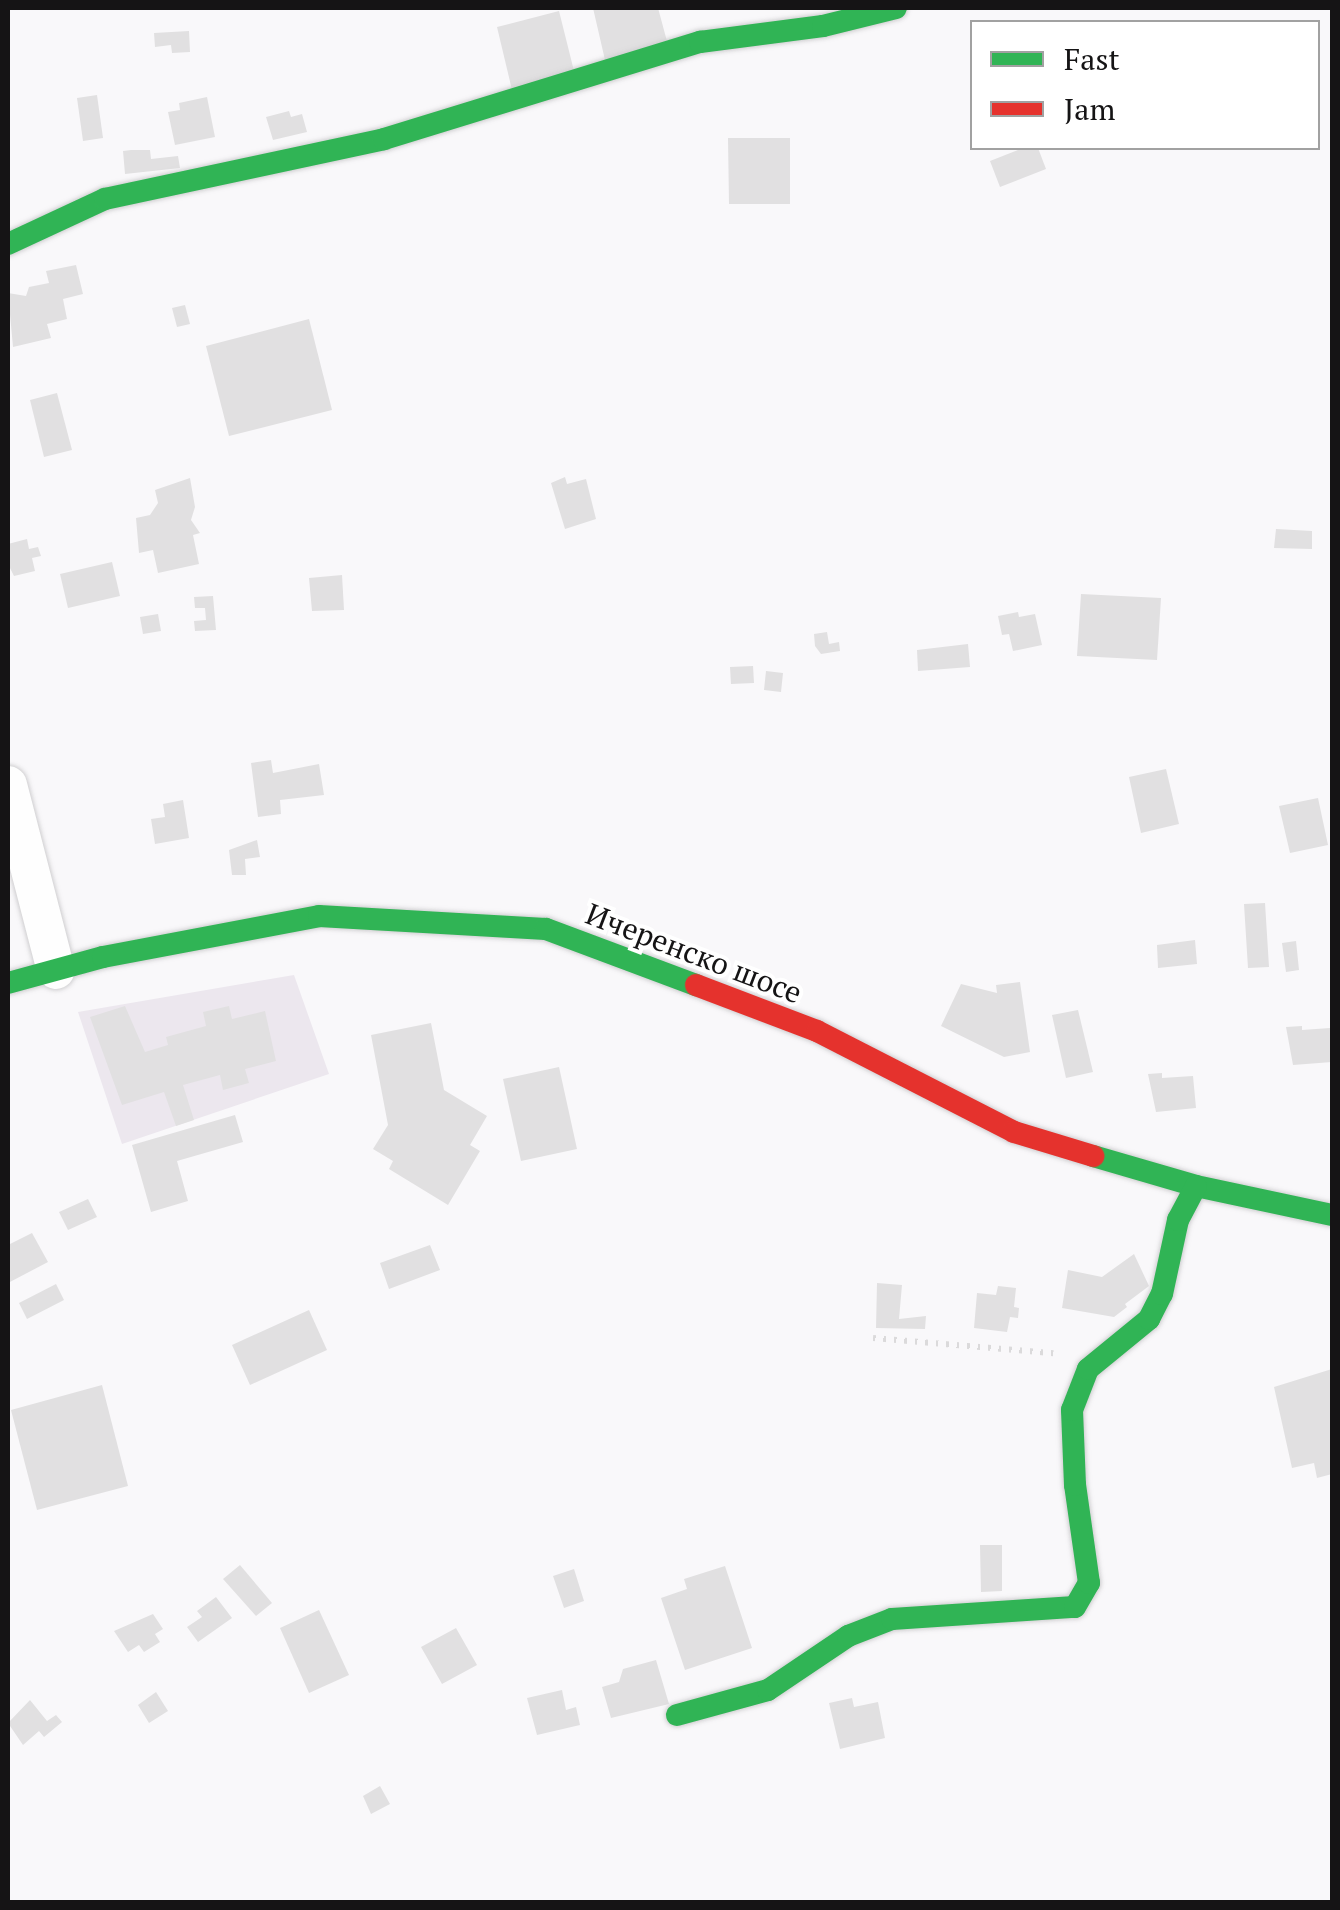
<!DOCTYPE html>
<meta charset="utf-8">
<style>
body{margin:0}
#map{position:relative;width:1340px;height:1910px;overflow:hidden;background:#f9f8fa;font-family:"PT Serif",serif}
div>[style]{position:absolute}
.built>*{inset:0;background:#ece7ee}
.building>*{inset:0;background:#e1e0e1}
.path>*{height:6px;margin-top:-3px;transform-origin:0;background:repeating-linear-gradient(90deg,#dbdadb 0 2.5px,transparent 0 10.5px)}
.roads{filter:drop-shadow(0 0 2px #d0cfd1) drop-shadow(0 0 2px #d0cfd1)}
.street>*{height:38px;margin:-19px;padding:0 19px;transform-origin:19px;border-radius:19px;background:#fefefe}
.fast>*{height:22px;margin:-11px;padding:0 11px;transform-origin:11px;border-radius:11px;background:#30b455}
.jam>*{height:22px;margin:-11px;padding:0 11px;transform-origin:11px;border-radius:11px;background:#e5322d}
span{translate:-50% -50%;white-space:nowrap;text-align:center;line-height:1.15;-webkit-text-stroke:8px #fff;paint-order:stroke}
.street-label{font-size:30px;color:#151415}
.frame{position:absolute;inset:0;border:10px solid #151415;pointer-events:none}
.legend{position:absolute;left:970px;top:20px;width:350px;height:130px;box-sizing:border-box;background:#fff;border:2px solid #a1a1a1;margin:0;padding:12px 18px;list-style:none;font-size:30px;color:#151415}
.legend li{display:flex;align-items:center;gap:20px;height:50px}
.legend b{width:50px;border:2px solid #a1a1a1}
</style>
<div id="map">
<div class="built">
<i style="clip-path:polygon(294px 975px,329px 1074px,122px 1144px,78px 1012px)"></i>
</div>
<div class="building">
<i style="clip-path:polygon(593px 8px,658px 8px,668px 45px,605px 60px)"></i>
<i style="clip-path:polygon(559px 11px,575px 75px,512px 90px,497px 27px)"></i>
<i style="clip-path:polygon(189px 31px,190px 52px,172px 53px,171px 45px,155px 47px,154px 33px)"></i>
<i style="clip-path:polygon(97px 95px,103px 138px,83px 141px,77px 98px)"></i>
<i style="clip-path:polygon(207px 97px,215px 137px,175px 145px,168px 112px,180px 110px,179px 103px)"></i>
<i style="clip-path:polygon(289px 111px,291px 117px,302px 114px,307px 132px,273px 140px,266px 117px)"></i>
<i style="clip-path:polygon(728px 138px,790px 138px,790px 204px,729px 204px)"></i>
<i style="clip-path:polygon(1023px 148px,1038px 148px,1046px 169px,1000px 187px,990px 161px)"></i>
<i style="clip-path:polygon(131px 150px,150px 150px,151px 159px,178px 156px,180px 168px,125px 174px,123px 151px)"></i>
<i style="clip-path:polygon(76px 265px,83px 294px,63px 299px,67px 319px,47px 324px,51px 338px,13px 347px,8px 293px,26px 296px,29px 287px,49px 283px,46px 271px)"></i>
<i style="clip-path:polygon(185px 305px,190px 324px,177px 327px,172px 308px)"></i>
<i style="clip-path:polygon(309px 319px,332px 410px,229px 436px,206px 346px)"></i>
<i style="clip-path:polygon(57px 393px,72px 450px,44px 457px,30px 400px)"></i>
<i style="clip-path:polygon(565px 477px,567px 484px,586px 479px,596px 519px,565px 529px,551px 483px)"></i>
<i style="clip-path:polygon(190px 478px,195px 507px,191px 520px,200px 533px,193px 535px,199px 564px,158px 573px,153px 550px,139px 553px,136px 518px,150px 515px,158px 503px,155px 490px)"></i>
<i style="clip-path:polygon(1276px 529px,1312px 531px,1312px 549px,1274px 548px)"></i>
<i style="clip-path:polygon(27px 539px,29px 549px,38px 547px,41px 556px,32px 558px,35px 571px,14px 576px,8px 564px,8px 544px)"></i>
<i style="clip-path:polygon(112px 562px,120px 596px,68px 608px,60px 574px)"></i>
<i style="clip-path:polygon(342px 575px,344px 610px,312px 611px,309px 578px)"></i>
<i style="clip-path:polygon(1081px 594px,1161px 598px,1157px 660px,1077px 656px)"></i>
<i style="clip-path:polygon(213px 596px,216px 630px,195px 631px,194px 621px,206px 620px,205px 608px,195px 608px,194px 597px)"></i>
<i style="clip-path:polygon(1018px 612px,1019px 617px,1035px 614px,1042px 645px,1013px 651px,1009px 634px,1002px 635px,998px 616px)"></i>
<i style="clip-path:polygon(158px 614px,161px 631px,143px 634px,140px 617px)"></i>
<i style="clip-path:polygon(827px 632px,829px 644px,839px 642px,840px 651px,821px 654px,815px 646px,814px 634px)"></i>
<i style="clip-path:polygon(968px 644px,970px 667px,918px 671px,917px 650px)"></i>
<i style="clip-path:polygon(753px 666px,754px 683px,731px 684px,730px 667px)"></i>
<i style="clip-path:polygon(766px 671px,783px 673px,781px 692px,764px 690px)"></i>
<i style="clip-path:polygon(271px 760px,273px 773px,319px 764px,324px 795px,280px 800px,281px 814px,258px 817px,251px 763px)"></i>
<i style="clip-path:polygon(1166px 769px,1179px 824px,1141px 833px,1129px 777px)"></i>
<i style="clip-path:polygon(1318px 798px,1328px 845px,1290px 853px,1279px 806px)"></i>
<i style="clip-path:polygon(183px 800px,189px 838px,155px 844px,151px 819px,165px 817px,163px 804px)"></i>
<i style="clip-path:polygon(257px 840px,260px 857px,245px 859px,246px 875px,232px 875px,229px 850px)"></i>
<i style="clip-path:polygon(1265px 903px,1269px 967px,1248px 968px,1244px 904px)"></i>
<i style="clip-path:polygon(1195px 940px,1197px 964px,1158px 968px,1157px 945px)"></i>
<i style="clip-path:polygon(1296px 941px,1299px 970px,1286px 972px,1282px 943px)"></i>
<i style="clip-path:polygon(1020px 982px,1030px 1052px,1004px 1057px,941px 1026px,961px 984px,997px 993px,996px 985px)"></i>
<i style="clip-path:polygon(125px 1006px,145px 1052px,168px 1045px,166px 1037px,206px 1026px,203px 1012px,229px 1006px,232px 1019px,265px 1011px,276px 1061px,245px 1069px,249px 1083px,223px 1090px,220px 1075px,183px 1085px,194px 1120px,176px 1126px,164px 1092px,122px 1105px,90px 1017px)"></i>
<i style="clip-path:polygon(1078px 1010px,1093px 1072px,1066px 1078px,1052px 1015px)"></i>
<i style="clip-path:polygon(431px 1023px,444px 1090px,487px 1116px,470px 1145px,480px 1151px,448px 1205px,389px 1169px,393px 1161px,373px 1149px,388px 1125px,371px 1035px)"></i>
<i style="clip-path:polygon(1302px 1026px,1302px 1030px,1330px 1028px,1332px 1062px,1293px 1065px,1286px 1027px)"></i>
<i style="clip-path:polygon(559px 1067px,577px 1149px,521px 1161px,503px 1079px)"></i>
<i style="clip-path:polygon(1162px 1073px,1162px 1078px,1193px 1076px,1196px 1108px,1156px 1112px,1148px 1074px)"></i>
<i style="clip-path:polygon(235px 1115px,243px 1142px,177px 1161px,188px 1201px,151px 1212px,132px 1145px)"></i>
<i style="clip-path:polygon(88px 1199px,97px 1217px,68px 1230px,59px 1212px)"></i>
<i style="clip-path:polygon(32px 1233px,48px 1262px,8px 1283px,8px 1245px)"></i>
<i style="clip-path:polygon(430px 1245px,440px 1270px,389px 1289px,380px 1263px)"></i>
<i style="clip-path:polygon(1134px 1254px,1149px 1286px,1125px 1304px,1127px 1307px,1114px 1317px,1062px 1308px,1068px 1270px,1102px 1277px)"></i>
<i style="clip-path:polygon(877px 1283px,902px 1285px,899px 1319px,926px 1316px,925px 1329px,876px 1328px)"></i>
<i style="clip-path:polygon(56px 1284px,64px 1300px,27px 1319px,19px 1303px)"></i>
<i style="clip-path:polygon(998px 1286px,1016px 1288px,1014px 1307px,1019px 1308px,1018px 1318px,1010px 1317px,1007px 1332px,974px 1328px,977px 1293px,996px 1295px)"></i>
<i style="clip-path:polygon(309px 1310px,327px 1350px,250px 1385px,232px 1345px)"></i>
<i style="clip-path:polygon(1332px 1369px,1332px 1474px,1317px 1478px,1314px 1463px,1292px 1468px,1274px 1387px)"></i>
<i style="clip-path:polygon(102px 1385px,128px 1486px,37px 1510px,11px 1410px)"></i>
<i style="clip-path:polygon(980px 1545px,1002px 1545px,1002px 1591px,981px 1592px)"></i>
<i style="clip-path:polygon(240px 1565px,272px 1603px,256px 1616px,223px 1579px)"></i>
<i style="clip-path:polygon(725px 1566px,752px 1648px,685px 1670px,661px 1598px,687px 1589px,684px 1579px)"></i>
<i style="clip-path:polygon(574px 1569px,584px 1601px,564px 1608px,553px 1576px)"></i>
<i style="clip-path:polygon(216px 1597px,232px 1618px,198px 1642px,187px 1627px,202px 1617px,197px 1611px)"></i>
<i style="clip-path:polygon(319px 1610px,349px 1675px,309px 1693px,280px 1628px)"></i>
<i style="clip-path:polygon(153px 1614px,163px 1629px,155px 1634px,160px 1642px,144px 1652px,139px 1645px,128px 1652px,114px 1631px)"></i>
<i style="clip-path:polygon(456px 1628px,477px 1665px,442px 1684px,421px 1647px)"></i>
<i style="clip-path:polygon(656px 1660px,669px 1704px,611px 1718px,602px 1687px,619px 1682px,623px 1669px)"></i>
<i style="clip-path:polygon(562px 1690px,566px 1710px,576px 1707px,580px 1725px,537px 1735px,527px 1698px)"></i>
<i style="clip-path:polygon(156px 1692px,168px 1711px,149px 1723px,138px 1705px)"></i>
<i style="clip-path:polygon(852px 1698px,854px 1707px,878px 1702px,885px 1738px,840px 1749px,829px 1703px)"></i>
<i style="clip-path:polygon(30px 1700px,47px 1721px,56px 1715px,62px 1722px,44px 1737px,39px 1731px,23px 1745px,8px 1723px)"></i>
<i style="clip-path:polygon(380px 1786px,390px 1804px,371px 1814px,363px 1796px)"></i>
</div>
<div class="path">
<i style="left:873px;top:1338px;width:181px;rotate:4.8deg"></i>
</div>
<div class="roads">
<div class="street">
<i style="left:8px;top:785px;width:191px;rotate:75.5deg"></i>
</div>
<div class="fast">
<i style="left:8px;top:244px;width:107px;rotate:-24.9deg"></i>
<i style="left:105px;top:199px;width:285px;rotate:-12.1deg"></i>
<i style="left:384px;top:139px;width:331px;rotate:-17.1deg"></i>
<i style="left:700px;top:42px;width:124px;rotate:-7.4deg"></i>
<i style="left:823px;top:26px;width:75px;rotate:-13.9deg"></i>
<i style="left:8px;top:983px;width:98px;rotate:-15.3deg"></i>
<i style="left:103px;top:957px;width:220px;rotate:-10.7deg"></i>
<i style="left:319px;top:916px;width:227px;rotate:3.3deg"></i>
<i style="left:546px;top:929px;width:160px;rotate:20.5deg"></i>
<i style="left:1093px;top:1156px;width:107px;rotate:16.2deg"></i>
<i style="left:1196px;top:1186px;width:139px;rotate:12deg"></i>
<i style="left:677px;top:1715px;width:94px;rotate:-15.4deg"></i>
<i style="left:768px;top:1690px;width:97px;rotate:-34deg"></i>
<i style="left:848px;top:1636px;width:47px;rotate:-21.1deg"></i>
<i style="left:892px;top:1619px;width:183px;rotate:-3.8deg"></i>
<i style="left:1075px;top:1607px;width:28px;rotate:-60deg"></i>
<i style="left:1089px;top:1583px;width:99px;rotate:-98.1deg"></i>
<i style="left:1075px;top:1485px;width:75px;rotate:-92.3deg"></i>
<i style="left:1072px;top:1410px;width:44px;rotate:-68.7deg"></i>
<i style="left:1088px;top:1369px;width:79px;rotate:-39.3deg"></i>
<i style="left:1149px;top:1319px;width:28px;rotate:-63deg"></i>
<i style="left:1162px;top:1294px;width:76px;rotate:-77.8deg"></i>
<i style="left:1178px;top:1220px;width:38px;rotate:-62deg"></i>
</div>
<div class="jam">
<i style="left:696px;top:985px;width:129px;rotate:20.8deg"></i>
<i style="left:817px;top:1031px;width:221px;rotate:27.1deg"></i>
<i style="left:1014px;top:1132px;width:83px;rotate:16.9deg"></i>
</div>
</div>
<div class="street-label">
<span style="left:694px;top:953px;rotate:21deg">Ичеренско шосе</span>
</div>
<div class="frame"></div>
<ul class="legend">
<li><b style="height:12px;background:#30b455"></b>Fast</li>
<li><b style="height:12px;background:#e5322d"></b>Jam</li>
</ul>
</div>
